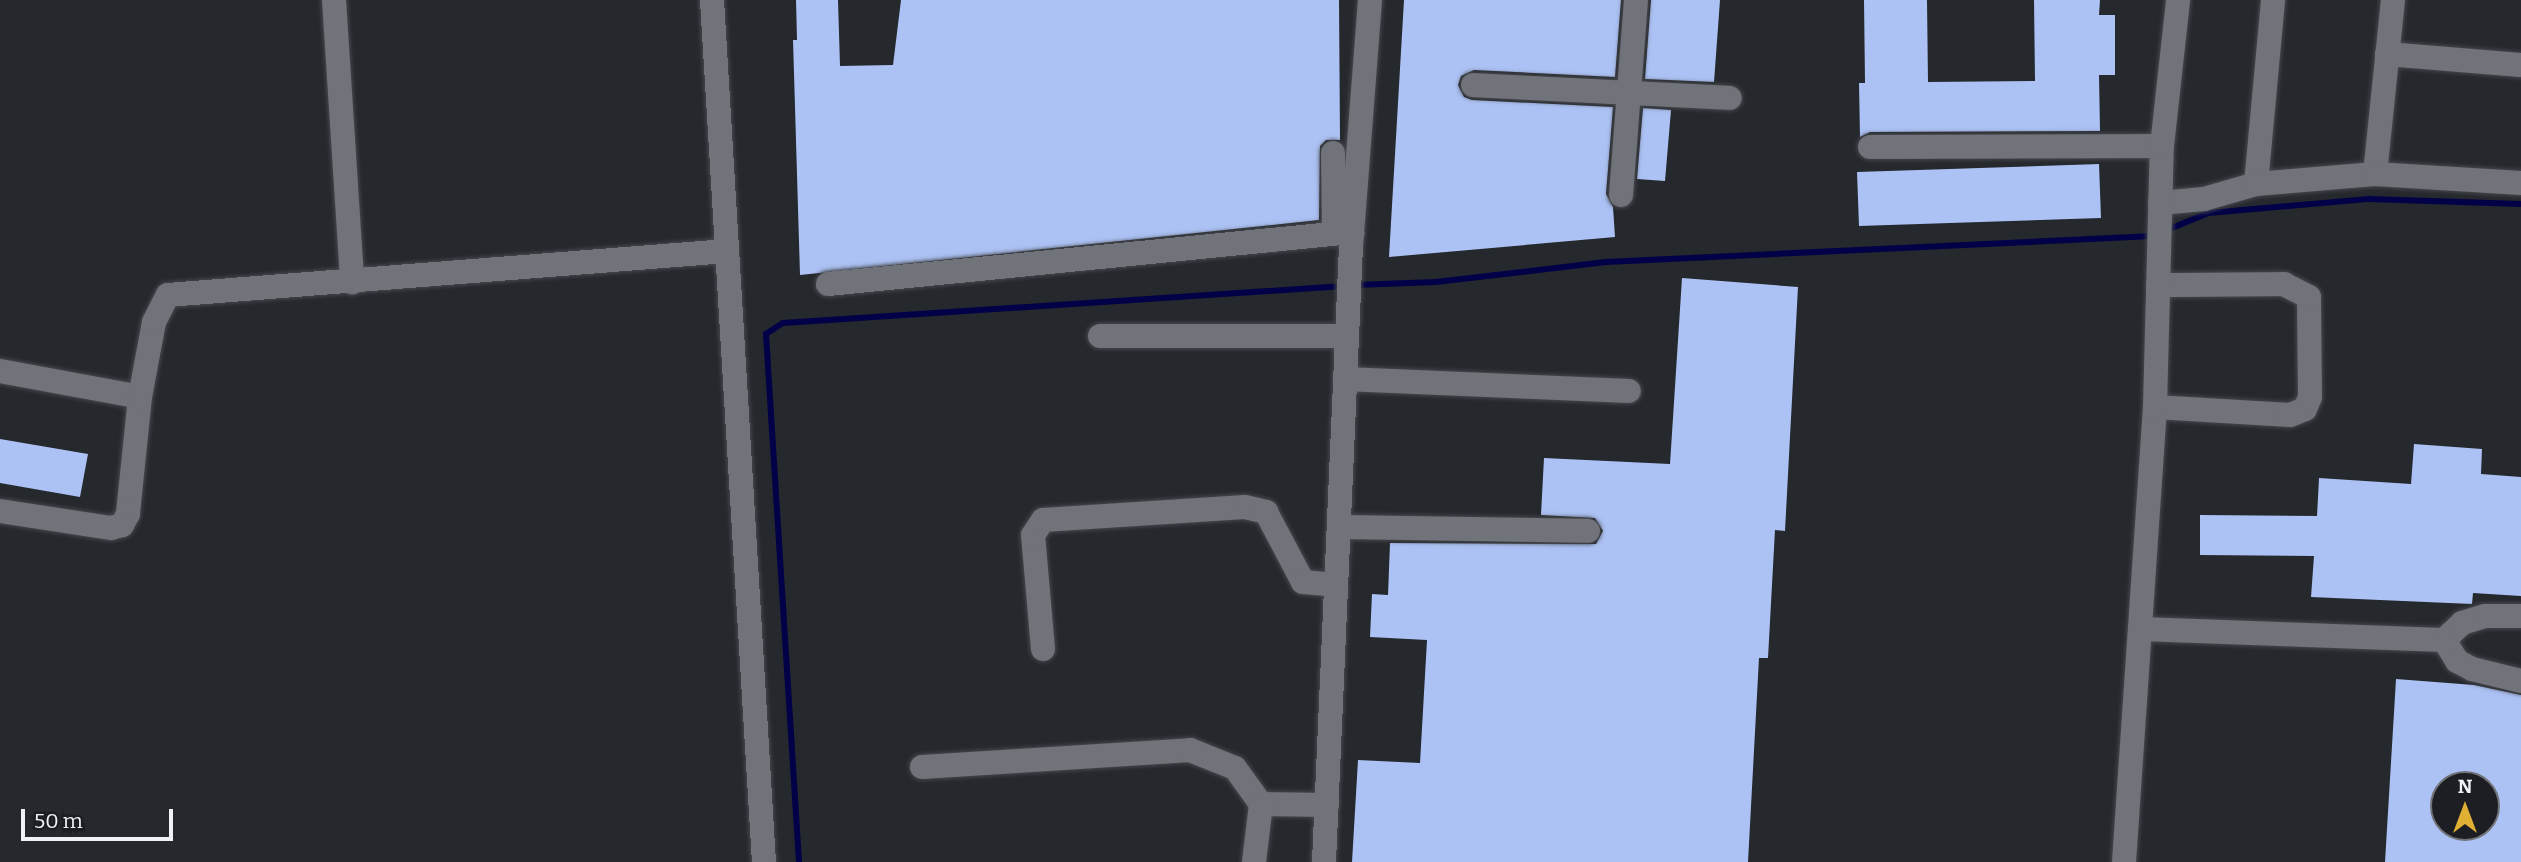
<!DOCTYPE html>
<style>
body{margin:0}
#map{position:relative;width:2521px;height:862px;overflow:hidden;background:#25282d;font-family:Bitter,serif}
div>[style]{position:absolute}
.stream>*{height:6px;margin:-3px;padding:0 3px;transform-origin:3px;border-radius:3px;background:#020046}
.building>*{inset:0;background:#acc2f4}
.roads{filter:drop-shadow(0 0 2px #45474c) drop-shadow(0 0 2px #45474c)}
.minor>*{height:24px;margin:-12px;padding:0 12px;transform-origin:12px;border-radius:12px;background:#707379}
span{translate:-50% -50%;white-space:nowrap;text-align:center;line-height:1.15;-webkit-text-stroke:7px #1c1e24;paint-order:stroke}
.north{position:absolute;left:2430px;top:771px;width:70px;height:70px;box-sizing:border-box;background:#1c1e24;border:2px solid #717378;border-radius:50%;rotate:0deg;font-size:19px;font-weight:700;line-height:28px;text-align:center;color:#f0f2f6}
.north::after{content:'';display:block;margin:auto;width:24px;height:32px;background:#e0b034;clip-path:polygon(50% 0,100% 100%,50% 72%,0 100%)}
.scale{position:absolute;left:21px;top:809px;width:152px;height:32px;box-sizing:border-box;border:4px solid #f0f2f6;border-top:0;padding-left:9px;font-size:21px;line-height:24px;white-space:nowrap;color:#f0f2f6;-webkit-text-stroke:5px #1c1e24;paint-order:stroke}
</style>
<div id="map">
<div class="stream">
<i style="left:2167px;top:230px;width:44px;rotate:-22.5deg"></i>
<i style="left:2208px;top:213px;width:162px;rotate:-5deg"></i>
<i style="left:2369px;top:199px;width:152px;rotate:1.9deg"></i>
<i style="left:1355px;top:285px;width:81px;rotate:-2.1deg"></i>
<i style="left:1436px;top:282px;width:171px;rotate:-6.7deg"></i>
<i style="left:1606px;top:262px;width:548px;rotate:-2.72deg"></i>
<i style="left:799px;top:862px;width:529px;rotate:-93.58deg"></i>
<i style="left:766px;top:334px;width:20px;rotate:-33deg"></i>
<i style="left:783px;top:323px;width:562px;rotate:-3.77deg"></i>
</div>
<div class="building">
<i style="clip-path:polygon(796px 0,838px 0,840px 66px,893px 65px,901px 0,1339px 0,1340px 140px,1326px 140px,1320px 146px,1319px 220px,800px 275px,793px 40px,797px 40px)"></i>
<i style="clip-path:polygon(1404px 0,1621px 0,1615px 77px,1474px 70px,1461px 76px,1458px 85px,1464px 97px,1472px 100px,1613px 107px,1606px 194px,1613px 207px,1615px 237px,1389px 257px)"></i>
<i style="clip-path:polygon(1651px 0,1720px 0,1714px 82px,1645px 79px)"></i>
<i style="clip-path:polygon(1864px 0,1927px 0,1928px 82px,2035px 81px,2034px 0,2100px 0,2099px 15px,2115px 15px,2115px 75px,2099px 75px,2100px 131px,1870px 132px,1860px 137px,1859px 83px,1865px 83px)"></i>
<i style="clip-path:polygon(1643px 108px,1671px 110px,1665px 181px,1637px 179px)"></i>
<i style="clip-path:polygon(2099px 164px,2101px 218px,1859px 226px,1857px 172px)"></i>
<i style="clip-path:polygon(1682px 278px,1798px 287px,1785px 531px,1775px 530px,1768px 658px,1759px 658px,1748px 862px,1352px 862px,1358px 760px,1420px 763px,1427px 640px,1370px 637px,1372px 594px,1388px 595px,1390px 543px,1596px 544px,1603px 531px,1595px 518px,1541px 515px,1544px 458px,1670px 464px)"></i>
<i style="clip-path:polygon(0 439px,88px 454px,80px 497px,0 483px)"></i>
<i style="clip-path:polygon(2414px 444px,2482px 449px,2481px 474px,2521px 477px,2521px 596px,2473px 593px,2472px 604px,2311px 597px,2314px 556px,2200px 555px,2200px 515px,2317px 516px,2319px 478px,2411px 484px)"></i>
<i style="clip-path:polygon(evenodd,2396px 679px,2474px 685px,2521px 695px,2521px 862px,2385px 862px,2396px 679px,2444px 785px,2486px 785px,2486px 827px,2444px 827px,2444px 785px)"></i>
</div>
<div class="roads">
<div class="minor">
<i style="left:334px;top:0;width:283px;rotate:86.3deg"></i>
<i style="left:712px;top:0;width:864px;rotate:86.55deg"></i>
<i style="left:2387px;top:54px;width:134px;rotate:4.7deg"></i>
<i style="left:1473px;top:85px;width:257px;rotate:2.9deg"></i>
<i style="left:1870px;top:147px;width:292px;rotate:-0.2deg"></i>
<i style="left:1333px;top:153px;width:80px;rotate:89.3deg"></i>
<i style="left:2375px;top:174px;width:175px;rotate:-84.1deg"></i>
<i style="left:2256px;top:184px;width:185px;rotate:-84.7deg"></i>
<i style="left:1621px;top:195px;width:196px;rotate:-85.6deg"></i>
<i style="left:2160px;top:203px;width:44px;rotate:-5.2deg"></i>
<i style="left:2204px;top:199px;width:54px;rotate:-16.1deg"></i>
<i style="left:2256px;top:184px;width:119px;rotate:-4.8deg"></i>
<i style="left:2375px;top:174px;width:146px;rotate:3.5deg"></i>
<i style="left:828px;top:284px;width:527px;rotate:-5.67deg"></i>
<i style="left:1100px;top:336px;width:247px"></i>
<i style="left:0;top:371px;width:142px;rotate:10.5deg"></i>
<i style="left:140px;top:397px;width:118px;rotate:95.9deg"></i>
<i style="left:128px;top:514px;width:13px;rotate:119deg"></i>
<i style="left:122px;top:525px;width:11px;rotate:165deg"></i>
<i style="left:111px;top:528px;width:112px;rotate:-171.3deg"></i>
<i style="left:1345px;top:379px;width:284px;rotate:2.4deg"></i>
<i style="left:140px;top:397px;width:76px;rotate:-79.4deg"></i>
<i style="left:154px;top:322px;width:30px;rotate:-63deg"></i>
<i style="left:168px;top:295px;width:561px;rotate:-4.5deg"></i>
<i style="left:2155px;top:407px;width:135px;rotate:3.4deg"></i>
<i style="left:2290px;top:415px;width:16px;rotate:-22deg"></i>
<i style="left:2305px;top:409px;width:13px;rotate:-67deg"></i>
<i style="left:2310px;top:397px;width:100px;rotate:-90.6deg"></i>
<i style="left:2309px;top:297px;width:28px;rotate:-153deg"></i>
<i style="left:2284px;top:284px;width:126px;rotate:179.5deg"></i>
<i style="left:1339px;top:527px;width:249px;rotate:0.9deg"></i>
<i style="left:2141px;top:629px;width:303px;rotate:2.1deg"></i>
<i style="left:2444px;top:640px;width:25px;rotate:-43deg"></i>
<i style="left:2462px;top:623px;width:24px;rotate:-17deg"></i>
<i style="left:2485px;top:616px;width:36px"></i>
<i style="left:2444px;top:640px;width:25px;rotate:58deg"></i>
<i style="left:2457px;top:661px;width:17px;rotate:28deg"></i>
<i style="left:2472px;top:669px;width:50px;rotate:13.8deg"></i>
<i style="left:1043px;top:649px;width:114px;rotate:-95deg"></i>
<i style="left:1033px;top:535px;width:18px;rotate:-56deg"></i>
<i style="left:1043px;top:520px;width:202px;rotate:-3.7deg"></i>
<i style="left:1245px;top:507px;width:22px;rotate:13deg"></i>
<i style="left:1266px;top:512px;width:79px;rotate:62.1deg"></i>
<i style="left:1303px;top:582px;width:33px;rotate:5deg"></i>
<i style="left:922px;top:767px;width:269px;rotate:-3.6deg"></i>
<i style="left:1190px;top:750px;width:48px;rotate:21.8deg"></i>
<i style="left:1235px;top:768px;width:44px;rotate:54.2deg"></i>
<i style="left:1261px;top:804px;width:66px;rotate:0.9deg"></i>
<i style="left:1254px;top:862px;width:58px;rotate:-83.1deg"></i>
<i style="left:1324px;top:862px;width:616px;rotate:-87.49deg"></i>
<i style="left:1351px;top:247px;width:248px;rotate:-85.6deg"></i>
<i style="left:2124px;top:862px;width:456px;rotate:-86.1deg"></i>
<i style="left:2155px;top:407px;width:261px;rotate:-88.5deg"></i>
<i style="left:2162px;top:146px;width:147px;rotate:-83.7deg"></i>
</div>
</div>
<div class="north">N</div>
<div class="scale">50 m</div>
</div>
